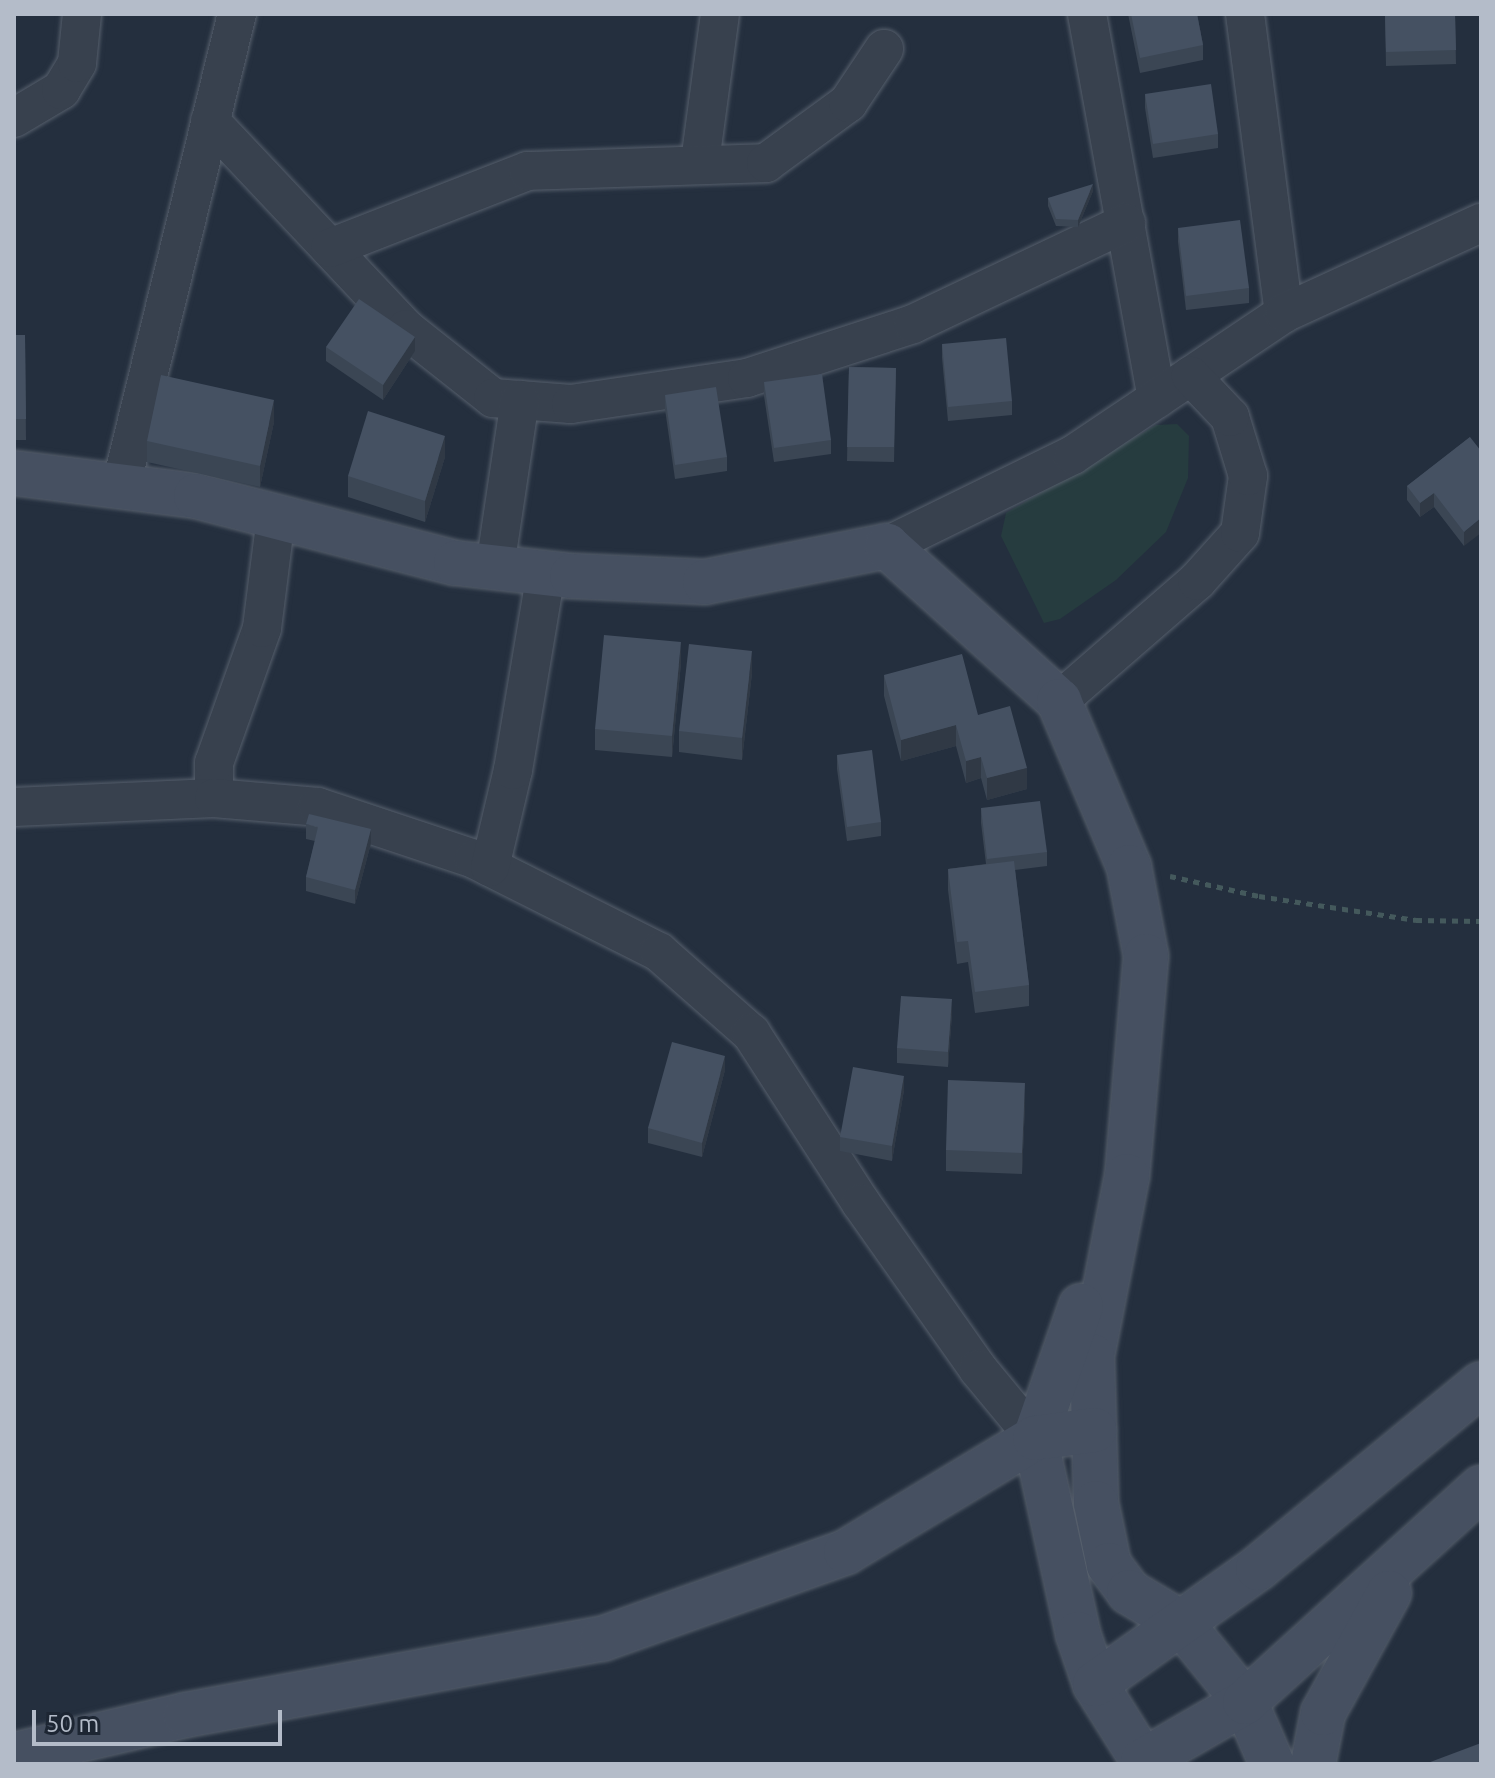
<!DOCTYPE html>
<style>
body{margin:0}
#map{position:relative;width:1495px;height:1778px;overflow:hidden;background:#242f3e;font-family:Ubuntu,sans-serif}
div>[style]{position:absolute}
.green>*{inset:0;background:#263c3f}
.path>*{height:5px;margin-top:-2.5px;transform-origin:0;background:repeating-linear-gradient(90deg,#44595c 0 6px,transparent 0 12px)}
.roads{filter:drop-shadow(0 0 2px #565f6c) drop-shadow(0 0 2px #565f6c)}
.street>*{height:38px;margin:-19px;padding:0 19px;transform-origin:19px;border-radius:19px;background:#38414e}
.secondary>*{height:44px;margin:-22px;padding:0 22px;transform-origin:22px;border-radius:22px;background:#465061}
.wall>*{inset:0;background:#3b4654}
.shaded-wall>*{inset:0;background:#303945}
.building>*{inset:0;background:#455162}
span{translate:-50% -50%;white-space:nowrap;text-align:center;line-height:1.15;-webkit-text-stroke:6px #1d2633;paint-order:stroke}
.frame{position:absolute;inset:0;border:16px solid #b4bcc9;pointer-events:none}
.scale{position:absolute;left:32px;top:1710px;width:250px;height:36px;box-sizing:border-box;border:4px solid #b4bcc9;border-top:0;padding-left:10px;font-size:24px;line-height:28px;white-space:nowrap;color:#b4bcc9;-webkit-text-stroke:6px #1d2633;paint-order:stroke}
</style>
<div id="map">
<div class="green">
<i style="clip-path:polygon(1177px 424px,1189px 436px,1188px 478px,1166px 532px,1116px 580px,1060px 619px,1044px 623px,1001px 536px,1006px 513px,1156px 425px)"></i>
</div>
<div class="path">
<i style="left:1170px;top:876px;width:91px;rotate:12.7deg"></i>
<i style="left:1259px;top:896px;width:159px;rotate:8.7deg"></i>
<i style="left:1416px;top:920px;width:65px;rotate:0.9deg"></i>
</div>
<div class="roads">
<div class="street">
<i style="left:1087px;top:14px;width:391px;rotate:79.7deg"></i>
<i style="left:1245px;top:14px;width:302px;rotate:82.6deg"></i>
<i style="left:14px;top:118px;width:55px;rotate:-30.8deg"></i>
<i style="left:61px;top:90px;width:31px;rotate:-59deg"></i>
<i style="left:77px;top:63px;width:49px;rotate:-84.2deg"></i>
<i style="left:210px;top:121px;width:286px;rotate:46.7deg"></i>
<i style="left:406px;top:329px;width:111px;rotate:38.4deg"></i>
<i style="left:493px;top:398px;width:78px;rotate:4.4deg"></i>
<i style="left:571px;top:404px;width:178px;rotate:-8.4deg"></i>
<i style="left:747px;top:378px;width:175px;rotate:-18deg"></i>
<i style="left:913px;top:324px;width:236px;rotate:-25.4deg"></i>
<i style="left:700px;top:162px;width:149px;rotate:-82.3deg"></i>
<i style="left:330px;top:248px;width:212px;rotate:-21.3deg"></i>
<i style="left:528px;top:171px;width:238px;rotate:-1.9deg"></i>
<i style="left:766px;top:163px;width:102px;rotate:-36.2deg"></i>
<i style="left:848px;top:103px;width:65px;rotate:-56.3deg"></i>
<i style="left:121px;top:486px;width:486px;rotate:-76.2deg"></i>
<i style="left:887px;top:546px;width:207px;rotate:-26.1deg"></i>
<i style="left:1073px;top:455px;width:254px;rotate:-33.9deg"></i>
<i style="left:1284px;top:313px;width:217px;rotate:-24.6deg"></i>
<i style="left:495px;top:567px;width:169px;rotate:-81.5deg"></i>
<i style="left:1059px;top:701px;width:183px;rotate:-41deg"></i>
<i style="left:1197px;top:581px;width:64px;rotate:-48.1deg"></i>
<i style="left:1240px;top:533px;width:58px;rotate:-82deg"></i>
<i style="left:1248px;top:476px;width:62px;rotate:-107deg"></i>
<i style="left:1230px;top:417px;width:57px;rotate:-133.6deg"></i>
<i style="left:214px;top:798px;width:35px;rotate:-90deg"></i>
<i style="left:214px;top:763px;width:143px;rotate:-70.4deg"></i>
<i style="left:262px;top:628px;width:112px;rotate:-82.8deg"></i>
<i style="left:14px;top:807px;width:200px;rotate:-2.6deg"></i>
<i style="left:214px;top:798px;width:104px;rotate:4.9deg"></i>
<i style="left:318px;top:807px;width:164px;rotate:18.4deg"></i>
<i style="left:474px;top:859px;width:207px;rotate:26.7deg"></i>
<i style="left:659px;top:952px;width:123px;rotate:41.4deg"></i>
<i style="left:751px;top:1033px;width:202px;rotate:57.1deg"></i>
<i style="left:861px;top:1203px;width:203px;rotate:54.8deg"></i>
<i style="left:978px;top:1369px;width:89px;rotate:50.4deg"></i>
<i style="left:490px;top:867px;width:100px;rotate:-76.7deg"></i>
<i style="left:513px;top:770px;width:200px;rotate:-80.5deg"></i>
</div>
<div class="secondary">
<i style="left:14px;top:473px;width:183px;rotate:7.2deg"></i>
<i style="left:196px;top:496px;width:268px;rotate:14.5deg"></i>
<i style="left:456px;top:563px;width:117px;rotate:6.4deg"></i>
<i style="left:572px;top:576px;width:133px;rotate:2.6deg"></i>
<i style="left:705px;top:582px;width:186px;rotate:-11.2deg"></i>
<i style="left:887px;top:546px;width:232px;rotate:42deg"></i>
<i style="left:1059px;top:701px;width:180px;rotate:67.1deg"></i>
<i style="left:1129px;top:867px;width:91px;rotate:79.2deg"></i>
<i style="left:1146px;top:956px;width:221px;rotate:94.9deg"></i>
<i style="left:1127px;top:1176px;width:183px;rotate:101deg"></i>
<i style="left:1092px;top:1356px;width:147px;rotate:88.4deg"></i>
<i style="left:1096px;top:1503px;width:63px;rotate:78.2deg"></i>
<i style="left:1109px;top:1565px;width:34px;rotate:53deg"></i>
<i style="left:1129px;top:1592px;width:61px;rotate:30.8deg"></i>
<i style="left:1181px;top:1623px;width:102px;rotate:51deg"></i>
<i style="left:1245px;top:1702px;width:68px;rotate:66.5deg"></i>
<i style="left:1081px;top:1306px;width:140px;rotate:109.2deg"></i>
<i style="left:1035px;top:1438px;width:201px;rotate:77.6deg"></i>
<i style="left:1078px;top:1634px;width:53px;rotate:71.2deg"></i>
<i style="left:1095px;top:1684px;width:94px;rotate:58deg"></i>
<i style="left:1095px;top:1684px;width:200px;rotate:-35.4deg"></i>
<i style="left:1258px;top:1568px;width:289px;rotate:-39.5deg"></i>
<i style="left:14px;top:1755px;width:177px;rotate:-13.1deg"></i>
<i style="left:186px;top:1715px;width:423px;rotate:-10.4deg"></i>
<i style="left:602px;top:1639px;width:259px;rotate:-19.6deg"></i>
<i style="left:846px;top:1552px;width:221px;rotate:-31.1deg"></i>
<i style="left:1035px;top:1438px;width:60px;rotate:-7.7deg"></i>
<i style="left:1143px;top:1761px;width:118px;rotate:-30deg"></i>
<i style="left:1245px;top:1702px;width:319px;rotate:-42.2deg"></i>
<i style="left:1313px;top:1764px;width:52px;rotate:-78.9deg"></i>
<i style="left:1323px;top:1713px;width:137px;rotate:-61.2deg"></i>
</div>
</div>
<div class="wall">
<i style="clip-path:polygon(1128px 14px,1197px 14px,1203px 45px,1203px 60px,1140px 73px)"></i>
<i style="clip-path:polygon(1385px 14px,1455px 14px,1456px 64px,1386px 66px)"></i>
<i style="clip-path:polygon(1145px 94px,1218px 134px,1218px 148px,1153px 158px,1145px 108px)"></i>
<i style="clip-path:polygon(1093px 191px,1078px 227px,1056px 226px,1048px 206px,1048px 198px)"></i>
<i style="clip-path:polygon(1178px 228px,1249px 288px,1249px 303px,1186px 310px,1178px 242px)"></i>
<i style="clip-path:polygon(14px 335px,25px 335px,26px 440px,14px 440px)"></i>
<i style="clip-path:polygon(942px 344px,1012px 401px,1012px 415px,948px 421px,942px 358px)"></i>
<i style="clip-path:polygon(326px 347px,415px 351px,383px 400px,326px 361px)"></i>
<i style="clip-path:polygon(849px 367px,896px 368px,894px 462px,847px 461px)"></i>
<i style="clip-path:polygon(764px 382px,831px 440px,831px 454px,774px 462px,764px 396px)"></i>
<i style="clip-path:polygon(665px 395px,727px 457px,727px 471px,675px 479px,665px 409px)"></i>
<i style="clip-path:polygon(274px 422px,260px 487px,147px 462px,147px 441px)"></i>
<i style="clip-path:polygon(1470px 437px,1464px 546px,1434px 507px,1420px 517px,1407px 500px,1407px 486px)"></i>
<i style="clip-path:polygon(445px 457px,425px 522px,348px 497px,348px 476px)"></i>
<i style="clip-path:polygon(681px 663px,672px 757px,595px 750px,595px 729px)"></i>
<i style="clip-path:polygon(752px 673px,742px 760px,679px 752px,679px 731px)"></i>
<i style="clip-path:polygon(884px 675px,978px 715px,1027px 789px,987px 800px,981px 778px,966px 783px,956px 746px,901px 761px,884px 696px)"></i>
<i style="clip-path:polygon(837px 755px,881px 822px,881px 836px,847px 841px,837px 769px)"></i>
<i style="clip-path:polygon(981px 808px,1047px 852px,1047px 866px,1015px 870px,1029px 985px,1029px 1006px,975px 1013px,968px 962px,957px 964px,948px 890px,948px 869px,986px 864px,981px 823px)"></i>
<i style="clip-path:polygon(306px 824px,371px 843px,355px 904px,306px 891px,306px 877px,315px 841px,306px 839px)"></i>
<i style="clip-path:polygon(952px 1014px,948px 1067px,897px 1063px,897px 1048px)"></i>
<i style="clip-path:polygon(725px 1070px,702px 1157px,648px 1143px,648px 1128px)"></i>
<i style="clip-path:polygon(904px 1090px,892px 1161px,840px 1151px,840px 1137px)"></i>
<i style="clip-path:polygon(1025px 1104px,1022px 1174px,946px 1171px,946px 1150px)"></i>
</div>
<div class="shaded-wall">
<i style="clip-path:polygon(1093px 184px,1093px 191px,1078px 227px,1078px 220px)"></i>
<i style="clip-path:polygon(415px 337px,415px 351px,383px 400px,383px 385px)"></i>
<i style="clip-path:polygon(274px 400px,274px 422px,260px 487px,260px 466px)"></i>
<i style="clip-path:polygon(445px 436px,445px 457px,425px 522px,425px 501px)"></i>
<i style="clip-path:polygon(1434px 493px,1434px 507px,1420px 517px,1420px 503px)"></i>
<i style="clip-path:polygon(1481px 518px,1481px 533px,1464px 546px,1464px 532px)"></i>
<i style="clip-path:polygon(681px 642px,681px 663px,672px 757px,672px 736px)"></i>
<i style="clip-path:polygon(752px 651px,752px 673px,742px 760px,742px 738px)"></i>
<i style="clip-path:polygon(956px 725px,956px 746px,901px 761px,901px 740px)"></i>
<i style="clip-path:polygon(981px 757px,981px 778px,966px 783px,966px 761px)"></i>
<i style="clip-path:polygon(1027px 768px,1027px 789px,987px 800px,987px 778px)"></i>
<i style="clip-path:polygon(371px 829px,371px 843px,355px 904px,355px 890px)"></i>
<i style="clip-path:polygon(952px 999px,952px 1014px,948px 1067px,948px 1052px)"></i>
<i style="clip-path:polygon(725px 1056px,725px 1070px,702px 1157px,702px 1143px)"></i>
<i style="clip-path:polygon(904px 1076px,904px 1090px,892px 1161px,892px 1146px)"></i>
<i style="clip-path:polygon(1025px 1083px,1025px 1104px,1022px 1174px,1022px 1153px)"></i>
</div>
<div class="building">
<i style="clip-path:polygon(1131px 14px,1197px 14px,1203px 45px,1140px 58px)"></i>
<i style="clip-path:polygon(1385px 14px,1455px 14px,1456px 50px,1386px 52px)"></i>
<i style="clip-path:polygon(1211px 84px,1218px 134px,1153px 144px,1145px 94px)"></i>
<i style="clip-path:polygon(1093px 184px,1078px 220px,1056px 219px,1048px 198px)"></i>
<i style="clip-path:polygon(1240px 220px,1249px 288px,1186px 296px,1178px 228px)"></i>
<i style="clip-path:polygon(359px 299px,415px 337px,383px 385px,326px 347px)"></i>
<i style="clip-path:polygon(14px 335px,25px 335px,26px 419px,14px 419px)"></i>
<i style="clip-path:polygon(1006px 338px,1012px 401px,948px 407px,942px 344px)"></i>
<i style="clip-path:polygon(849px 367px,896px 368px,894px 447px,847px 447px)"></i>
<i style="clip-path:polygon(822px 374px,831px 440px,774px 448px,764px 382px)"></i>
<i style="clip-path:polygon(161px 375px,274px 400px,260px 466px,147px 441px)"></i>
<i style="clip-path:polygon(716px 387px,727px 457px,675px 465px,665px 395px)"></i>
<i style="clip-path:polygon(368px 411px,445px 436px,425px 501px,348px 476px)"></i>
<i style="clip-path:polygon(1470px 437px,1481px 451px,1481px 518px,1464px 532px,1434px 493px,1420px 503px,1407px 486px)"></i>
<i style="clip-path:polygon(604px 635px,681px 642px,672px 736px,595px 729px)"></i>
<i style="clip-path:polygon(689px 644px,752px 651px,742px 738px,679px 731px)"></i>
<i style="clip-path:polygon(962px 654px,978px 715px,1010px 706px,1027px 768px,987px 778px,981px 757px,966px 761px,956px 725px,901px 740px,884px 675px)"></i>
<i style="clip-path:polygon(872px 750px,881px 822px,847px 827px,837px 755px)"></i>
<i style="clip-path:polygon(1040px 801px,1047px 852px,987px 859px,981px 808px)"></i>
<i style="clip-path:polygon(309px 814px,371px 829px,355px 890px,306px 877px,318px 827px,306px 824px)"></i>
<i style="clip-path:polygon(1014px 861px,1029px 985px,975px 992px,968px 941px,957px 942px,948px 869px)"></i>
<i style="clip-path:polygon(901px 996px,952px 999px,948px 1052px,897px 1048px)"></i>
<i style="clip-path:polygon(672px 1042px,725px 1056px,702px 1143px,648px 1128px)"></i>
<i style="clip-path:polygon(853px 1067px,904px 1076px,892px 1146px,840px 1137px)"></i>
<i style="clip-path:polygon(948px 1080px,1025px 1083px,1022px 1153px,946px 1150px)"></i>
<i style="clip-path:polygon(1481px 1743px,1481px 1764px,1425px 1764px)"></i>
</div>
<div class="frame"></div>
<div class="scale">50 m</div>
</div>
